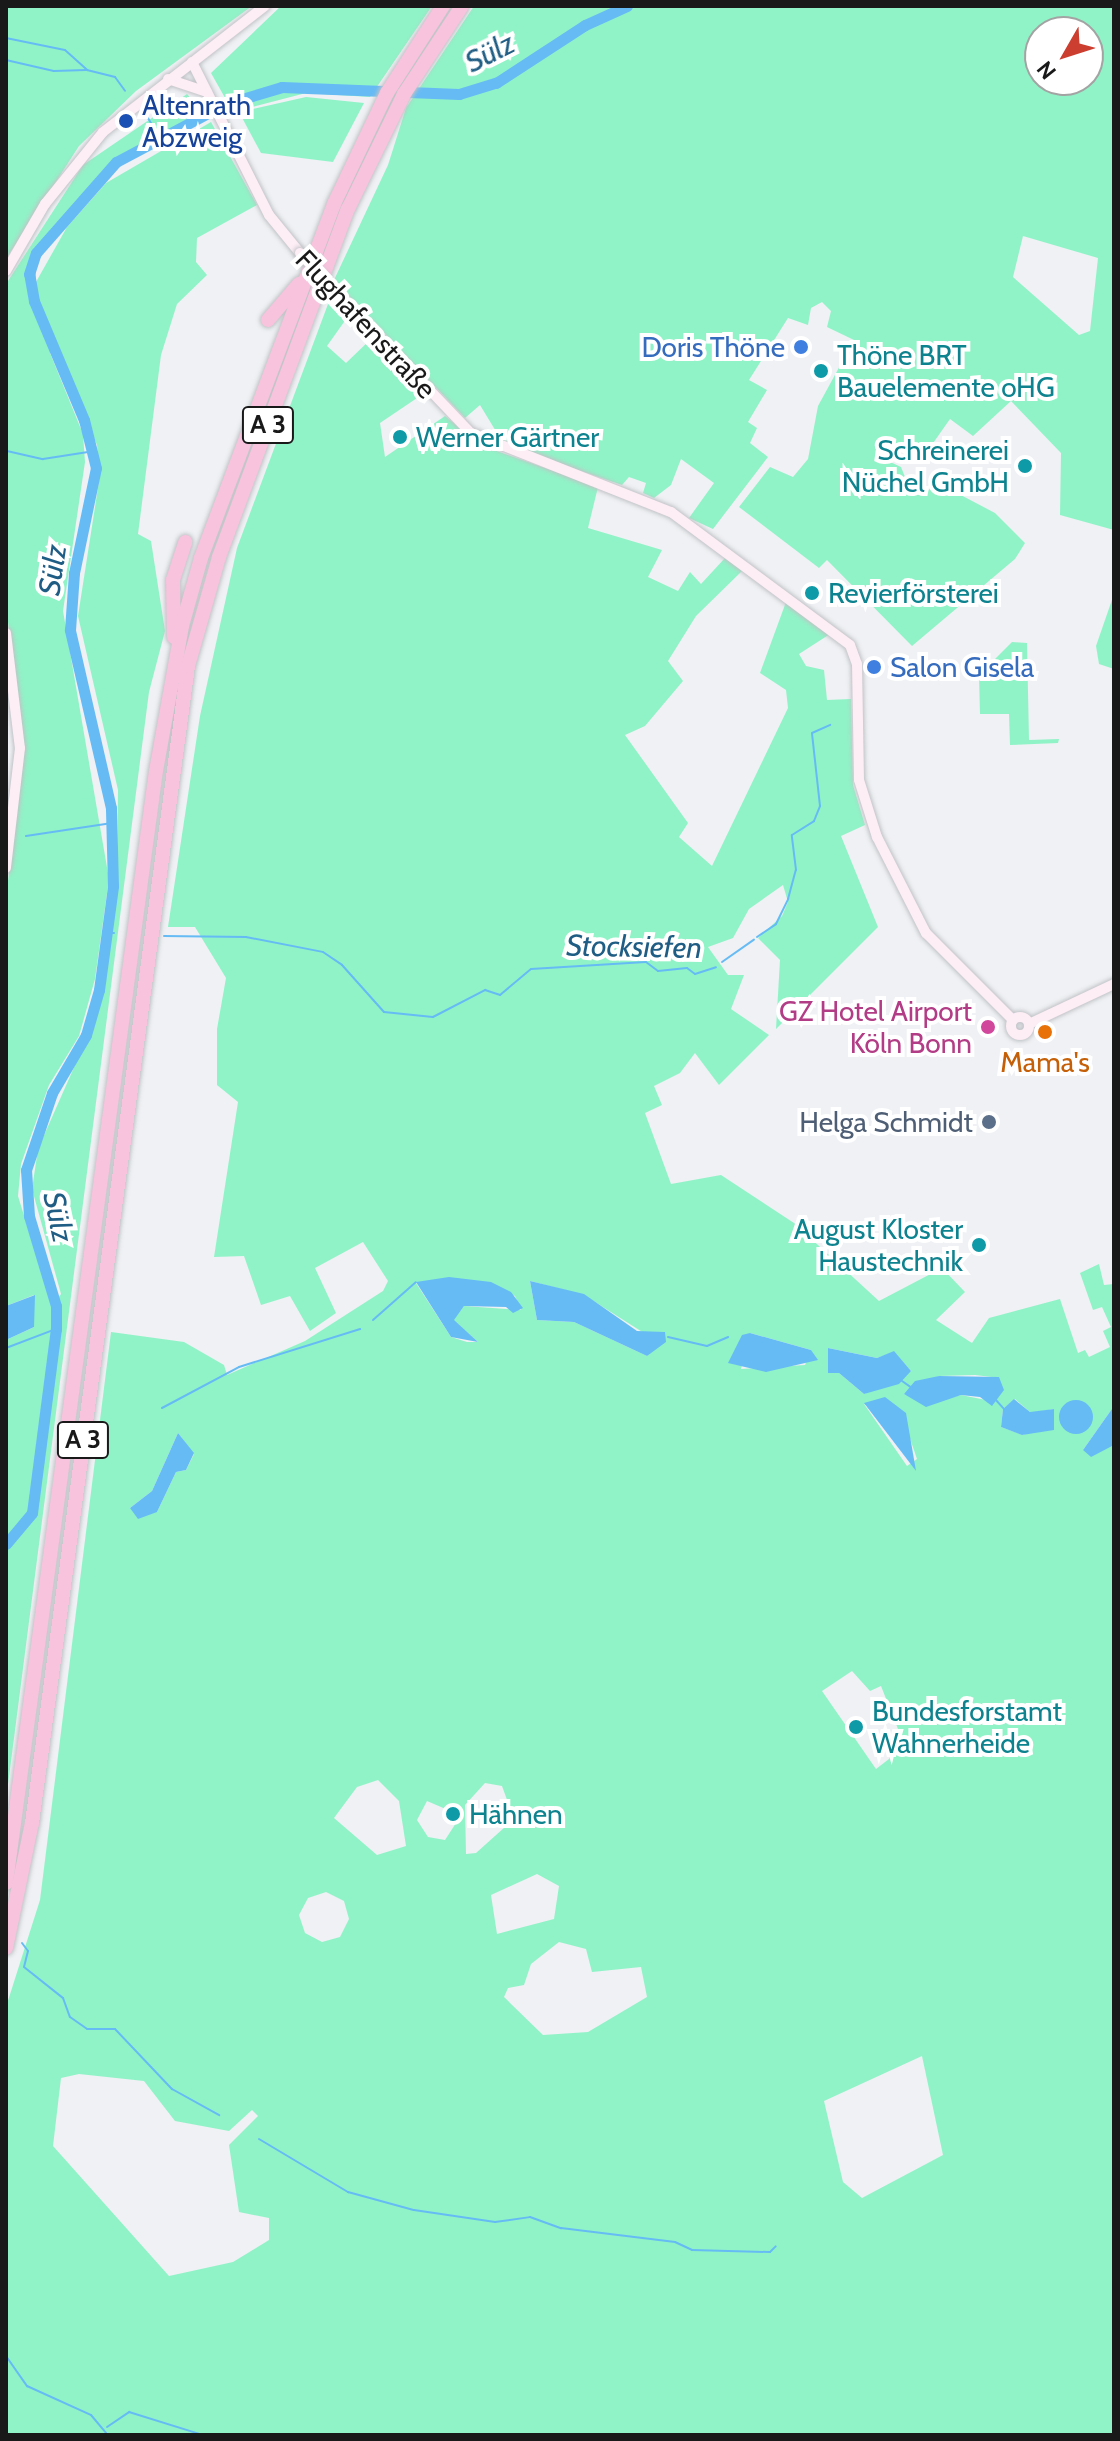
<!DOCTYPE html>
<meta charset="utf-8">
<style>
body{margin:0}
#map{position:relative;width:1120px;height:2441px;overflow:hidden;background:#eff1f4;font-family:Cabin,sans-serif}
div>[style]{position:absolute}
.green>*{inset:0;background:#90f3c7}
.water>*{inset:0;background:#66bbf5}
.round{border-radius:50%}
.stream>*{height:2px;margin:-1px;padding:0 1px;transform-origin:1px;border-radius:1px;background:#66bbf5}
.river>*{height:11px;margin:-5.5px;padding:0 5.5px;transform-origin:5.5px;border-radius:5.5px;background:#66bbf5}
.roads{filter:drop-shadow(0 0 2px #c1c3c6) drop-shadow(0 0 2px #c1c3c6)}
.secondary>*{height:10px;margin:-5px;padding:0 5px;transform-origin:5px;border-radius:5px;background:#fdedf5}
.secondary>.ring{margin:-5px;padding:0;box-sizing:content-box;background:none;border:10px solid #fdedf5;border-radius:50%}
.highway>*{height:14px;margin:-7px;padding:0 7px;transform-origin:7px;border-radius:7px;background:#f7c3dd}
.bridges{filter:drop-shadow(0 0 2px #c1c3c6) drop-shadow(0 0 2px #c1c3c6)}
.secondary-bridge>*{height:10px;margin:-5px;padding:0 5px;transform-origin:5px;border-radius:5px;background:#fdedf5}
.dots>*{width:22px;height:22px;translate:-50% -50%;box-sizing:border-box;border:4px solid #fff;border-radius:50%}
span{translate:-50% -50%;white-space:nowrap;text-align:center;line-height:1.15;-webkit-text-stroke:8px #fff;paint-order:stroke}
.shield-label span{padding:2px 6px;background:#fff;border:2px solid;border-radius:6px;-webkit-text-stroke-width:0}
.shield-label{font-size:26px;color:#19191a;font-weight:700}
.transit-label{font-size:28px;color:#164399}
.left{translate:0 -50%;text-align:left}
.street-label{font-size:28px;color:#19191a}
.shop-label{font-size:28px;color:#366cbe}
.right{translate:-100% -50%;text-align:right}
.culture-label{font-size:28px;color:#0d838f}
.hotel-label{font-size:28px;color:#b23c85}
.food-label{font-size:28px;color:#c56008}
.service-label{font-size:28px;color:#4e5e75}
.water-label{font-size:30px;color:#205d84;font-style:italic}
.frame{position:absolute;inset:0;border:8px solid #19191a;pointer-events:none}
.north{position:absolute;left:1024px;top:16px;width:80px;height:80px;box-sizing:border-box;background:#fff;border:2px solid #a3a3a3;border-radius:50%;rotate:231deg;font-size:22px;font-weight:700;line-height:32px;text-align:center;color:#19191a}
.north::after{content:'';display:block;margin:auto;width:28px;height:36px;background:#cb3e30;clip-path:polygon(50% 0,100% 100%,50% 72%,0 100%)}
</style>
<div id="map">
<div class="green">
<i style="clip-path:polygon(6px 6px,252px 6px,136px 91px,79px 146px,6px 259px)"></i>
<i style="clip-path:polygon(281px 6px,432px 6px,370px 97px,306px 93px,233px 112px,211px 73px)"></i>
<i style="clip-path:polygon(evenodd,474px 6px,1114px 6px,1114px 530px,1060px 515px,1061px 453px,1011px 401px,973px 436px,950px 419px,924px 456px,894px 448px,888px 461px,901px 467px,911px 492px,923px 496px,936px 482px,995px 513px,1025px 543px,1015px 559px,912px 646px,827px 560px,819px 568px,739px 507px,770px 467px,793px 477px,808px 459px,818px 406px,854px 340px,827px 327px,831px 311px,822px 302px,811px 308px,808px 325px,788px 318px,749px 380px,767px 390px,748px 422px,757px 428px,750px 443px,768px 457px,713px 529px,689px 518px,714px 483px,681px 459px,671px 485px,654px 498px,643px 493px,646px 483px,629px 477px,622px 485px,494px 441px,497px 433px,480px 405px,465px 418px,334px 280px,388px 165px,406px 108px,474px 6px,1040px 32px,1088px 32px,1088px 80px,1040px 80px,1040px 32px,474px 6px,1023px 236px,1098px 258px,1090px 331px,1079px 335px,1013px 277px,1023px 236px)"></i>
<i style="clip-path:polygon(evenodd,187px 94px,202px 111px,102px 171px,36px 262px,36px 282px,67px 227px,106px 183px,211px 122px,257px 205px,197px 238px,196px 262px,207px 275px,177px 304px,161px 355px,138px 534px,151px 541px,165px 631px,149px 692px,6px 1800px,6px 1340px,34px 1327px,34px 1295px,6px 1306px,6px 898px,24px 746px,6px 607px,6px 284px,83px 165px,187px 94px,53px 345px,97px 445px,100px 475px,78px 616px,118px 790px,117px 886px,98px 1013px,38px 1149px,32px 1189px,61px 1294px,52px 1307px,18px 1196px,21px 1164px,49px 1085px,79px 1036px,95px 979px,109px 879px,63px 611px,85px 462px,83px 434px,50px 353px,53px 345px)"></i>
<i style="clip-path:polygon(306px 97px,364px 103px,333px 162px,261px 153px,239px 112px)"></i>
<i style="clip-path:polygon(evenodd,331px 296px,349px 315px,327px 346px,346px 363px,372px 338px,423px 394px,380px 423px,385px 457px,445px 416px,480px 445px,598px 487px,588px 528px,662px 550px,648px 577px,678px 591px,690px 572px,701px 584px,725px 558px,742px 571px,696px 616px,668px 661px,683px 681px,645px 726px,625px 735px,688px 823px,679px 837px,712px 866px,788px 708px,786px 690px,760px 673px,786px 602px,830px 634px,799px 654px,806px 666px,824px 670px,827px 700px,851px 699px,853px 785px,865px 825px,841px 836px,878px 927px,776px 1029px,780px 960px,758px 938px,782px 916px,788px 902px,783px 885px,749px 909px,733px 938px,708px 947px,728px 975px,744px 975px,731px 1009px,769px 1035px,719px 1085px,695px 1053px,680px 1073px,654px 1086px,662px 1105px,645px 1113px,671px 1184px,721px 1175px,794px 1223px,879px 1301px,942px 1268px,965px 1292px,936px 1320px,972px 1343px,989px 1318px,1060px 1299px,1078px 1353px,1085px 1350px,1089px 1357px,1110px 1347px,1103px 1331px,1111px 1327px,1102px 1307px,1093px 1310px,1080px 1273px,1099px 1264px,1104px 1285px,1114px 1284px,1114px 1406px,1083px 1450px,1114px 1445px,1114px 2435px,6px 2435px,6px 2007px,40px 1900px,111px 1332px,184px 1342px,224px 1365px,227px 1375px,305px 1341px,383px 1291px,388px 1281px,363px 1242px,315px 1268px,336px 1313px,310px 1331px,290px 1296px,261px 1305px,244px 1256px,214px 1257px,238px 1102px,217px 1085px,217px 1029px,226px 978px,195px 927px,168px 927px,200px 716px,237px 548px,331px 296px,530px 1281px,584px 1295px,647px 1335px,665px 1332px,647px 1356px,574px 1322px,537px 1320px,530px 1281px,331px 296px,416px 1283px,493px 1286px,515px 1296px,521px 1310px,464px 1306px,453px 1320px,478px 1342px,467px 1342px,451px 1337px,416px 1283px,331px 296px,750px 1333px,811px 1350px,805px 1365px,741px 1369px,750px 1333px,331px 296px,828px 1348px,877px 1358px,894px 1352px,911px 1371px,864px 1394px,839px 1373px,828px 1348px,331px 296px,939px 1376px,975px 1375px,992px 1377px,986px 1400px,961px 1395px,932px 1402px,904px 1394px,939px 1376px,331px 296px,1015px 1399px,1031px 1413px,1054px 1409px,1053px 1419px,1023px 1435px,1001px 1427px,1003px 1409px,1015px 1399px,331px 296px,864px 1404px,904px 1421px,917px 1459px,907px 1466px,864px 1404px,331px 296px,178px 1433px,194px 1454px,186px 1470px,176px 1472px,157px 1512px,130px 1508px,152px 1491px,178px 1433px,331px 296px,852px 1671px,870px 1691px,881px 1686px,898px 1729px,889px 1759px,876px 1769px,822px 1691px,852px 1671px,331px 296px,378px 1780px,399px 1801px,406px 1846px,377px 1855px,334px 1818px,357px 1787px,378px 1780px,331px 296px,485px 1783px,502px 1786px,514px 1819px,476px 1853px,466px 1854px,465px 1805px,485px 1783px,331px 296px,427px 1801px,448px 1810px,456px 1823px,445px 1840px,428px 1837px,417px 1820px,427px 1801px,331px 296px,537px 1874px,559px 1886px,554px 1919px,497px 1934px,491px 1895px,537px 1874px,331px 296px,326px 1892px,344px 1901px,349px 1919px,340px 1937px,322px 1942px,305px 1933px,299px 1915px,308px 1898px,326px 1892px,331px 296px,559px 1942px,586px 1949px,592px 1972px,641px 1967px,647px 1997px,588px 2032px,543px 2035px,504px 1997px,508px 1988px,524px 1985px,531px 1964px,559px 1942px,331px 296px,922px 2056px,943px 2155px,862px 2198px,843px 2182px,824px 2101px,922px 2056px,331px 296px,79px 2074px,144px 2081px,175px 2121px,229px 2131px,252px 2110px,258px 2116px,229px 2145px,239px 2212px,269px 2218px,269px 2240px,233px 2262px,169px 2276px,53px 2146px,61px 2078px,79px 2074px)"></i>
<i style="clip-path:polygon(1114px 594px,1114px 669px,1099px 664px,1096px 646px)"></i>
<i style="clip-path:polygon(1012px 642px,1027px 643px,1029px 740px,1059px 739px,1058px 743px,1010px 745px,1009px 714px,980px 714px,979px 675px)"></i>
</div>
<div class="water">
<i style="clip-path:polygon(449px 1277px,491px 1282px,511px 1292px,523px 1308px,513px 1313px,506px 1307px,464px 1306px,454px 1320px,478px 1342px,451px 1337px,416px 1282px)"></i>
<i style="clip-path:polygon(530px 1281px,584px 1294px,637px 1331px,665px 1332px,666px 1342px,647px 1356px,574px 1322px,537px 1320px)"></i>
<i style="clip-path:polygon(35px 1295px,34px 1327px,6px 1340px,6px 1306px)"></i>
<i style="clip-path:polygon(750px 1333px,811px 1350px,818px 1360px,766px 1372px,728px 1363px,742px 1335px)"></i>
<i style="clip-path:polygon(828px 1348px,877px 1358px,894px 1351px,911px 1371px,899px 1384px,864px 1394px,839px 1373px,828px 1373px)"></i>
<i style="clip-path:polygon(939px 1376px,999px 1377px,1004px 1390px,992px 1406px,980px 1397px,961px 1395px,926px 1407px,904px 1394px,915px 1381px)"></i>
<i style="clip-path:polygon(885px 1397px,906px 1413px,916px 1471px,864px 1403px)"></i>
<i style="clip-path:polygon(1014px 1399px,1030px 1412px,1054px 1409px,1054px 1430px,1022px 1435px,1001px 1427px,1003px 1409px)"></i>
<i class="round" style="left:1059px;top:1400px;width:34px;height:34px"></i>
<i style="clip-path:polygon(1114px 1406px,1114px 1445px,1091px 1457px,1083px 1450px)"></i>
<i style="clip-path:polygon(178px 1433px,194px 1453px,186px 1470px,176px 1472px,157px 1512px,138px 1519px,130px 1508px,152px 1491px)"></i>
</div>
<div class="stream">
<i style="left:6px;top:38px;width:60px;rotate:11.5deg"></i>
<i style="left:65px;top:50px;width:30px;rotate:42deg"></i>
<i style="left:87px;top:70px;width:29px;rotate:14deg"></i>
<i style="left:115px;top:77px;width:17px;rotate:54deg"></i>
<i style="left:6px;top:60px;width:49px;rotate:12.9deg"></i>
<i style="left:54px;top:71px;width:32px;rotate:-2deg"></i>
<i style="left:146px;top:115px;width:26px;rotate:58deg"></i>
<i style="left:7px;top:451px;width:37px;rotate:13deg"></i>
<i style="left:43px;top:459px;width:52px;rotate:-8.9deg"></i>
<i style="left:26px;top:836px;width:87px;rotate:-8.6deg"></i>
<i style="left:107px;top:933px;width:7px"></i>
<i style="left:164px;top:936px;width:82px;rotate:0.7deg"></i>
<i style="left:246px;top:937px;width:78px;rotate:11deg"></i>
<i style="left:323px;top:952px;width:23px;rotate:34deg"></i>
<i style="left:342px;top:965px;width:63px;rotate:48.2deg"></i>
<i style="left:384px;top:1012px;width:49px;rotate:5.8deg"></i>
<i style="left:433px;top:1017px;width:59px;rotate:-27.4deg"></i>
<i style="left:485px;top:990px;width:16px;rotate:18deg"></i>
<i style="left:500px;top:995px;width:40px;rotate:-40deg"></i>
<i style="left:531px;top:969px;width:115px;rotate:-3.5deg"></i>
<i style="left:646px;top:962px;width:15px;rotate:37deg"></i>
<i style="left:658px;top:971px;width:29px;rotate:-6deg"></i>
<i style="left:687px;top:968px;width:10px;rotate:37deg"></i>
<i style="left:695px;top:974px;width:22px;rotate:-18deg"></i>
<i style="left:757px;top:937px;width:23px;rotate:-34deg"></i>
<i style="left:776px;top:924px;width:28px;rotate:-64deg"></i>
<i style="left:788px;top:899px;width:30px;rotate:-75deg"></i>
<i style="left:796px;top:870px;width:35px;rotate:-97deg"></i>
<i style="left:792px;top:835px;width:26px;rotate:-32deg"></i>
<i style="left:814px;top:821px;width:16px;rotate:-68deg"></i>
<i style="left:820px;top:806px;width:73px;rotate:-96.3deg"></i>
<i style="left:812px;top:733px;width:20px;rotate:-24deg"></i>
<i style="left:722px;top:962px;width:39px;rotate:-35deg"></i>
<i style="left:373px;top:1320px;width:57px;rotate:-41.5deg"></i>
<i style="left:668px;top:1337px;width:40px;rotate:13deg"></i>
<i style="left:707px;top:1346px;width:23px;rotate:-23deg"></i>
<i style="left:6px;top:1348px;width:53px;rotate:-20.8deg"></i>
<i style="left:902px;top:1381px;width:12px;rotate:35deg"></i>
<i style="left:995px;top:1399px;width:13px;rotate:48deg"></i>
<i style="left:162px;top:1408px;width:87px;rotate:-28deg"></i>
<i style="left:239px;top:1367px;width:127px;rotate:-17.4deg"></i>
<i style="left:22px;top:1943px;width:10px;rotate:53deg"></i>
<i style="left:28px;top:1951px;width:16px;rotate:104deg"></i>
<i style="left:24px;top:1967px;width:50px;rotate:38.5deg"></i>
<i style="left:63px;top:1998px;width:20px;rotate:70deg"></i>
<i style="left:70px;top:2017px;width:21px;rotate:35deg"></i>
<i style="left:87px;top:2029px;width:28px"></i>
<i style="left:115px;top:2029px;width:83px;rotate:46.5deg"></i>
<i style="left:172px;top:2089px;width:54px;rotate:29deg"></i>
<i style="left:259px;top:2139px;width:104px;rotate:30.8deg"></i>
<i style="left:348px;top:2192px;width:68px;rotate:15.3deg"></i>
<i style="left:414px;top:2210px;width:82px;rotate:8.4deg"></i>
<i style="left:495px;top:2222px;width:35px;rotate:-8deg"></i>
<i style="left:530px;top:2217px;width:33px;rotate:20deg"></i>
<i style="left:561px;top:2228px;width:115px;rotate:7deg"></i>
<i style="left:675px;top:2242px;width:19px;rotate:25deg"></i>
<i style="left:692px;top:2250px;width:78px;rotate:1.5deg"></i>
<i style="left:770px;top:2252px;width:8px;rotate:-45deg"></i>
<i style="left:6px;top:2356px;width:37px;rotate:55deg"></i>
<i style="left:27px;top:2386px;width:70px;rotate:24.4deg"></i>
<i style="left:91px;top:2415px;width:26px;rotate:50deg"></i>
<i style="left:107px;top:2427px;width:27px;rotate:-34deg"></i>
<i style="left:129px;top:2412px;width:77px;rotate:17.3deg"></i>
</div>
<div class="river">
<i style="left:6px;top:1544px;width:40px;rotate:-50deg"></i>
<i style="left:32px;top:1513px;width:186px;rotate:-82.6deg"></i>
<i style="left:56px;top:1329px;width:23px;rotate:-90deg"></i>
<i style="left:56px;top:1306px;width:94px;rotate:-106.7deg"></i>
<i style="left:29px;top:1216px;width:46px;rotate:-93.7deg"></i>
<i style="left:26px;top:1170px;width:81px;rotate:-71.3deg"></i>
<i style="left:52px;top:1093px;width:67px;rotate:-59.6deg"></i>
<i style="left:86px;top:1035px;width:47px;rotate:-73.9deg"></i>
<i style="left:99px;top:990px;width:105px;rotate:-82.3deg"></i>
<i style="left:113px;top:886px;width:78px;rotate:-91.5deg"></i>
<i style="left:111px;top:808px;width:183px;rotate:-103deg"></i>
<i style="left:70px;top:630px;width:57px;rotate:-86deg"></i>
<i style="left:74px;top:573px;width:107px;rotate:-78.2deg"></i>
<i style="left:96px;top:468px;width:49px;rotate:-104deg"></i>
<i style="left:84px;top:420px;width:129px;rotate:-112.8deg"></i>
<i style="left:34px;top:301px;width:27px;rotate:-100deg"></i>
<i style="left:29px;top:274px;width:22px;rotate:-72deg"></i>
<i style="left:36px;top:253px;width:121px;rotate:-48.7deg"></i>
<i style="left:116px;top:162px;width:123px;rotate:-28deg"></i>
<i style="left:225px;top:104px;width:59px;rotate:-16.6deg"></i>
<i style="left:282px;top:87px;width:177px;rotate:2.3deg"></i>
<i style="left:459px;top:94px;width:39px;rotate:-17deg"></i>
<i style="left:496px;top:83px;width:106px;rotate:-33.1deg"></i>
<i style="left:585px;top:25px;width:46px;rotate:-24.3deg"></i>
</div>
<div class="roads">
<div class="secondary">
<i style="left:192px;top:62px;width:171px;rotate:63.3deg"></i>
<i style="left:269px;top:215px;width:49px;rotate:50.8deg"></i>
<i style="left:168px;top:79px;width:41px;rotate:18.4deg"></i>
<i style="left:6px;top:271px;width:78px;rotate:-59.8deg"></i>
<i style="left:45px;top:204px;width:92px;rotate:-51.1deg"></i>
<i style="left:103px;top:132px;width:205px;rotate:-37.9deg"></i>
<i style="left:337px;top:293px;width:194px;rotate:46.3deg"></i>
<i style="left:471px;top:433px;width:215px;rotate:21.6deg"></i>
<i style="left:671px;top:512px;width:223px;rotate:36.6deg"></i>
<i style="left:850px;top:645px;width:20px;rotate:70deg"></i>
<i style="left:857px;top:664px;width:116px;rotate:89deg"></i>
<i style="left:859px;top:780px;width:60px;rotate:72.5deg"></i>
<i style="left:877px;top:837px;width:108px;rotate:63deg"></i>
<i style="left:926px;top:933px;width:123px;rotate:45deg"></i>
<i style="left:6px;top:633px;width:116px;rotate:83.1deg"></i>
<i style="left:20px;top:748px;width:121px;rotate:96.7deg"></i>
<i class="ring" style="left:1011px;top:1017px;width:8px;height:8px"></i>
<i style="left:1029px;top:1024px;width:94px;rotate:-25.2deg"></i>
</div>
<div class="highway">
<i style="left:268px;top:320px;width:48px;rotate:-49.3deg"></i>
<i style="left:174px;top:637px;width:57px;rotate:-91deg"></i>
<i style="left:173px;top:580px;width:40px;rotate:-72deg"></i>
<i style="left:6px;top:1883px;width:1122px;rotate:-82.32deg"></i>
<i style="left:156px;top:771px;width:147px;rotate:-79.8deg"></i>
<i style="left:182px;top:626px;width:71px;rotate:-74.4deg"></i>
<i style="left:201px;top:558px;width:378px;rotate:-69.4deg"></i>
<i style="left:334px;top:204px;width:123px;rotate:-64.5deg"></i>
<i style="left:387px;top:93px;width:103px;rotate:-57.2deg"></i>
<i style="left:6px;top:1948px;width:128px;rotate:-78.3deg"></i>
<i style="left:32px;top:1823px;width:1167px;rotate:-82.32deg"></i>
<i style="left:188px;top:666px;width:113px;rotate:-74.1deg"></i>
<i style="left:219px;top:557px;width:371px;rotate:-69.7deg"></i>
<i style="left:348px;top:209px;width:128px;rotate:-64deg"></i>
<i style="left:404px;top:94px;width:105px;rotate:-56.6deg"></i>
</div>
</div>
<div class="bridges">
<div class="secondary-bridge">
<i style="left:300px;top:253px;width:54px;rotate:47.2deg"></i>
</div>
</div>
<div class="dots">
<i style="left:126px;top:121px;background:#1a4fb4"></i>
<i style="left:801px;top:347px;background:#3f7fe0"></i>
<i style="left:821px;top:371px;background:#0f9aa8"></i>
<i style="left:400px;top:437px;background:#0f9aa8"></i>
<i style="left:1025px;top:466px;background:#0f9aa8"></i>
<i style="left:812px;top:593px;background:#0f9aa8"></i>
<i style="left:874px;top:667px;background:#3f7fe0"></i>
<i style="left:988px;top:1027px;background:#d1479c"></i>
<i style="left:1045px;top:1032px;background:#e8710a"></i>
<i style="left:989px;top:1122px;background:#5c6f8a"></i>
<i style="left:979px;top:1245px;background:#0f9aa8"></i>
<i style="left:856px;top:1727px;background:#0f9aa8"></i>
<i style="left:453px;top:1814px;background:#0f9aa8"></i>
</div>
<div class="shield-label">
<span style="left:268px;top:425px">A 3</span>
<span style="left:83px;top:1440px">A 3</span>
</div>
<div class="transit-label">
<span class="left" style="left:142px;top:121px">Altenrath<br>Abzweig</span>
</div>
<div class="street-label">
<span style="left:366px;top:324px;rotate:47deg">Flughafenstraße</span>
</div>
<div class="shop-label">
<span class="right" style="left:785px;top:347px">Doris Thöne</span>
<span class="left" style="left:890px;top:667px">Salon Gisela</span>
</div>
<div class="culture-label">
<span class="left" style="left:837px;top:371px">Thöne BRT<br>Bauelemente oHG</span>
<span class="left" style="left:416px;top:437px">Werner Gärtner</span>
<span class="right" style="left:1009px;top:466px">Schreinerei<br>Nüchel GmbH</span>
<span class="left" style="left:828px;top:593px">Revierförsterei</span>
<span class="right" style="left:963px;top:1245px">August Kloster<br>Haustechnik</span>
<span class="left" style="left:872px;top:1727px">Bundesforstamt<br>Wahnerheide</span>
<span class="left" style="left:469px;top:1814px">Hähnen</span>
</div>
<div class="hotel-label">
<span class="right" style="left:972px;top:1027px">GZ Hotel Airport<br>Köln Bonn</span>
</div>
<div class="food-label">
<span style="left:1045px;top:1062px">Mama's</span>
</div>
<div class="service-label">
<span class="right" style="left:973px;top:1122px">Helga Schmidt</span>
</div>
<div class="water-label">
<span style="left:490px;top:53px;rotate:-27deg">Sülz</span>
<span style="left:53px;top:570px;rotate:-82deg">Sülz</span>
<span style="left:634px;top:947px;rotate:1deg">Stocksiefen</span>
<span style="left:58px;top:1217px;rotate:78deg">Sülz</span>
</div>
<div class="frame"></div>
<div class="north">N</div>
</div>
